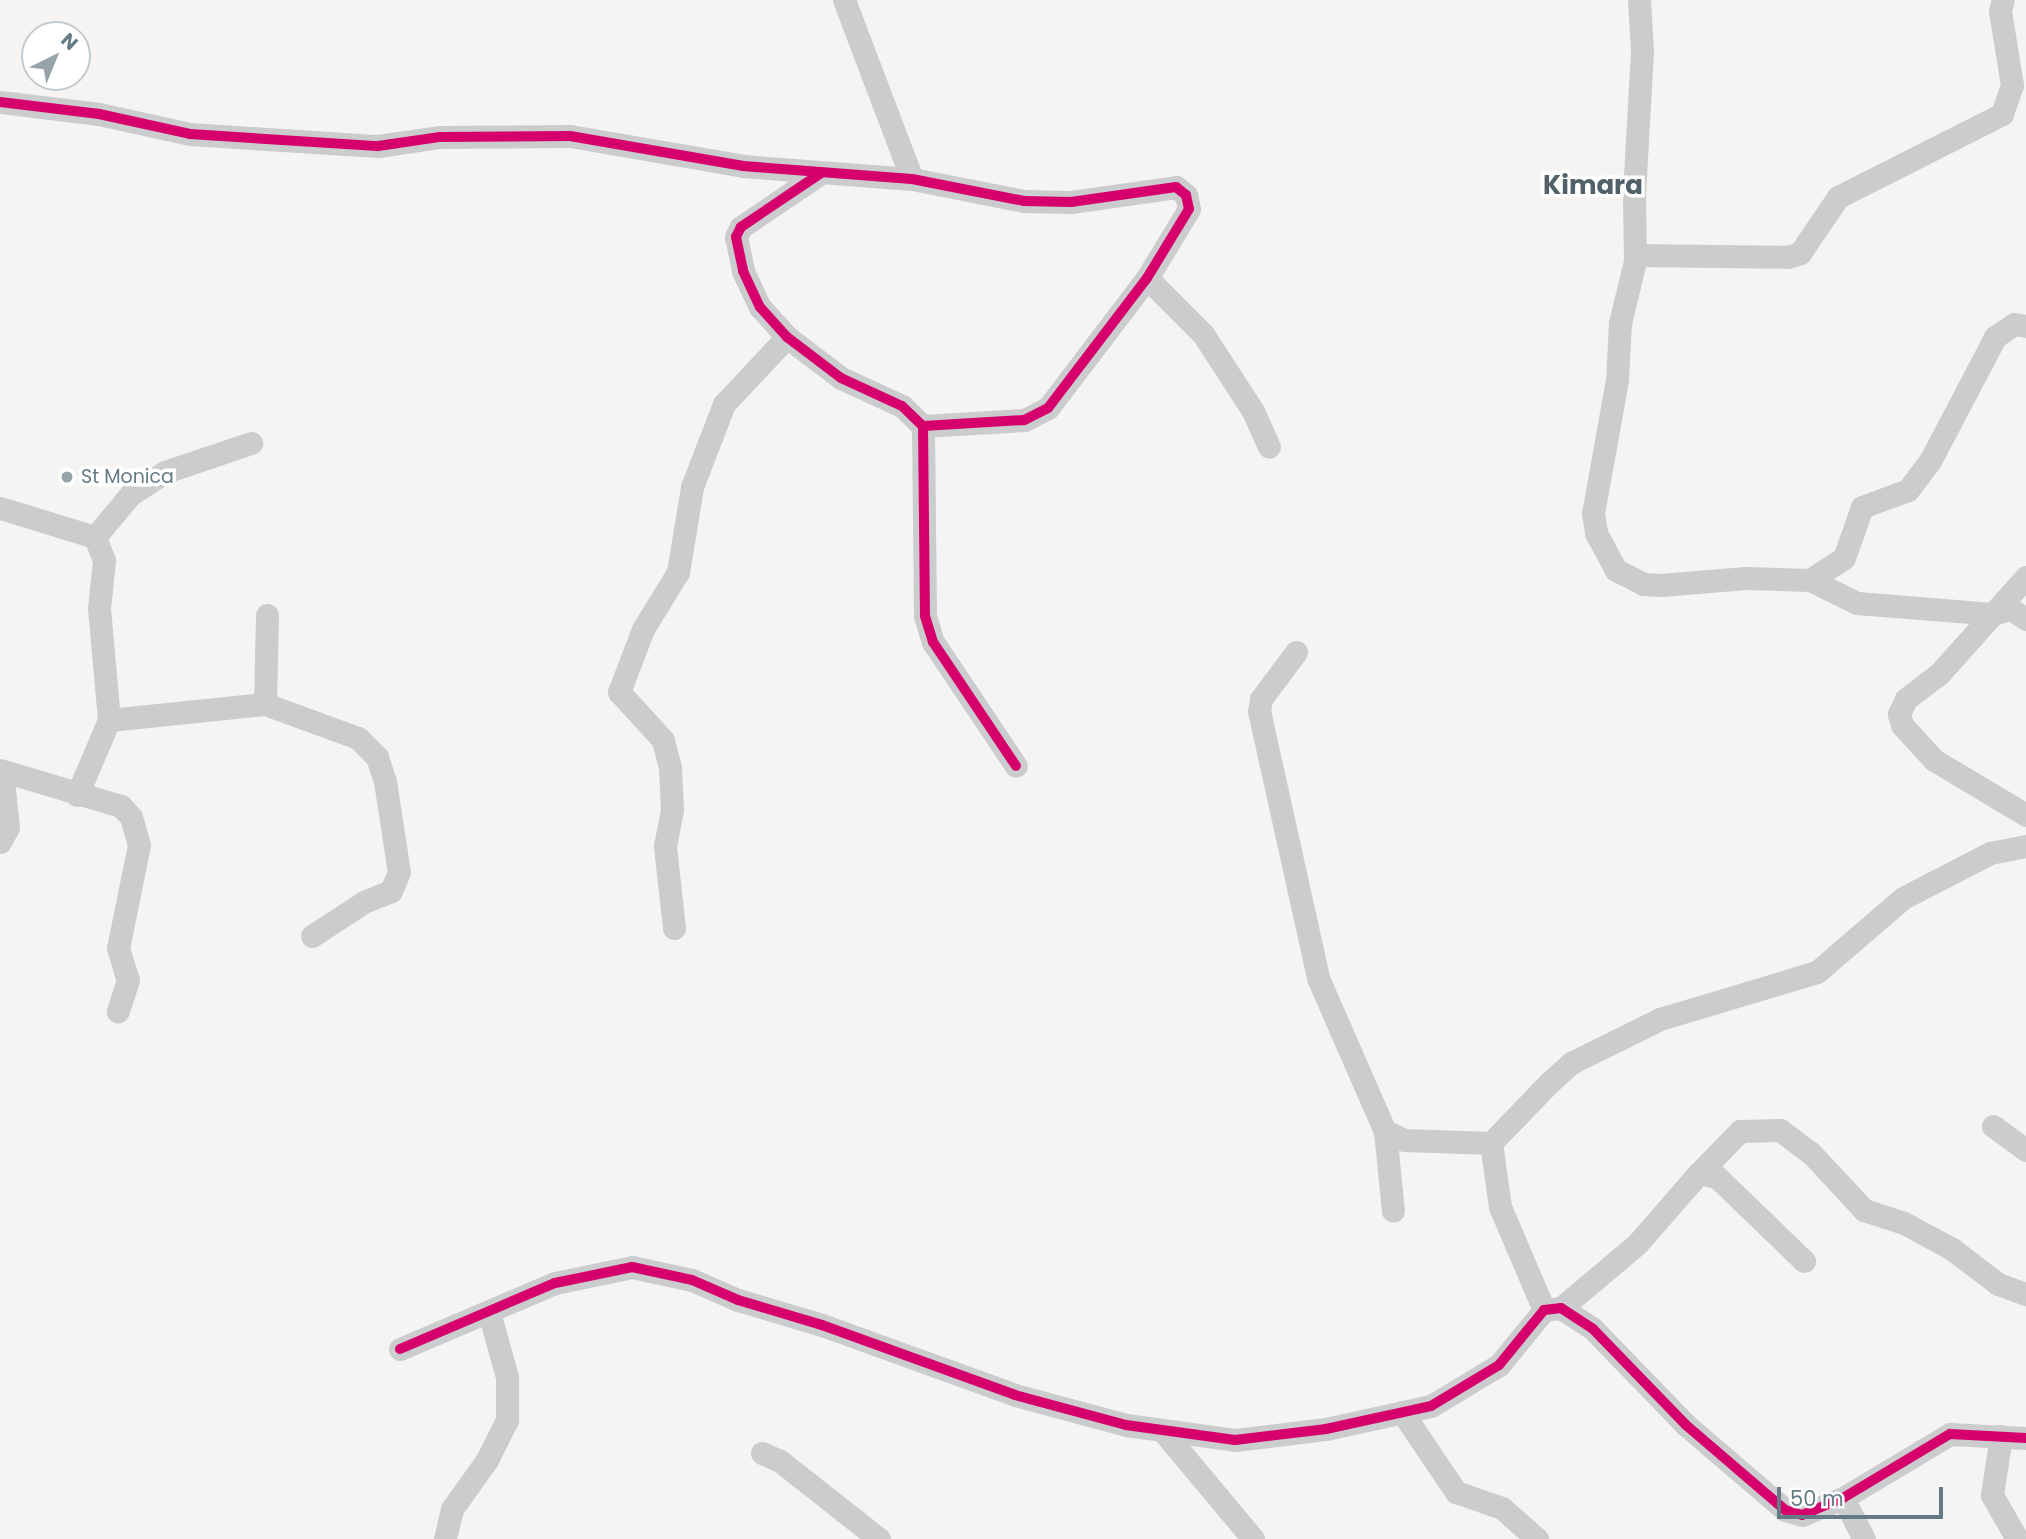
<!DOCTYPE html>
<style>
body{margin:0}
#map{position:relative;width:2026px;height:1539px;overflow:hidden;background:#f5f4f3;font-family:Poppins,sans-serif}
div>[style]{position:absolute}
.minor>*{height:23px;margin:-11.5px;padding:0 11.5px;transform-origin:11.5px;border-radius:11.5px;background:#cacccd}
.cycleway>*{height:10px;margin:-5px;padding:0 5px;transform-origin:5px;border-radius:5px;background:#d6006c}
.dots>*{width:19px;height:19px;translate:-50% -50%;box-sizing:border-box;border:4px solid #fff;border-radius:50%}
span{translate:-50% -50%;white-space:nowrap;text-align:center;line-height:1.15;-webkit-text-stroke:7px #fff;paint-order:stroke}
.poi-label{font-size:19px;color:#647a84}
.left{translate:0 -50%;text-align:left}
.district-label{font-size:26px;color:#526169;font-weight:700}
.north{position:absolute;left:21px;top:21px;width:70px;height:70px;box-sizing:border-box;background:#fff;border:2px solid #c1cace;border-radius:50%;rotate:43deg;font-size:19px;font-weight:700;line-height:28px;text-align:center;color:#647a84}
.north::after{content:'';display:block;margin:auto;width:24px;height:32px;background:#97a5ab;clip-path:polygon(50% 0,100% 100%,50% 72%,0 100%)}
.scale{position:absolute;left:1777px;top:1487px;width:166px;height:32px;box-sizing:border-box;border:4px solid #647a84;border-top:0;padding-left:9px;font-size:21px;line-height:24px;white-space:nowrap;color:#647a84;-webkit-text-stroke:5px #fff;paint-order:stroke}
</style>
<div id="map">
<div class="minor">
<i style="left:844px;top:0;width:191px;rotate:69.2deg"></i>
<i style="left:1639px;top:0;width:51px;rotate:86.6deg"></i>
<i style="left:1642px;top:51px;width:142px;rotate:93.2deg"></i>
<i style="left:1634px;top:193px;width:68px;rotate:89.2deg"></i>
<i style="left:1635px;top:261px;width:64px;rotate:103.6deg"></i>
<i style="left:1620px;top:323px;width:57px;rotate:93deg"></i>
<i style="left:1617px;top:380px;width:135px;rotate:100.2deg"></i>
<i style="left:1593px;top:513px;width:20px;rotate:81deg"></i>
<i style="left:1596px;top:533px;width:42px;rotate:61.6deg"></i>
<i style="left:1616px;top:570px;width:30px;rotate:27deg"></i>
<i style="left:1643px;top:584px;width:18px;rotate:3deg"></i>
<i style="left:1661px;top:585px;width:85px;rotate:-4.7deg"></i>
<i style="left:1746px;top:578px;width:64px;rotate:1.8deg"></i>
<i style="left:1810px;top:580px;width:52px;rotate:26.1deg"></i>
<i style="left:1857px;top:603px;width:136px;rotate:4.6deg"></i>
<i style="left:1993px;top:614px;width:19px;rotate:-16deg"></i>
<i style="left:2011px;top:609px;width:18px;rotate:34deg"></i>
<i style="left:0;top:102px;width:100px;rotate:6.9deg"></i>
<i style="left:99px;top:114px;width:93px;rotate:12.4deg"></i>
<i style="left:190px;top:134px;width:188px;rotate:3.7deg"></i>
<i style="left:378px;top:146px;width:63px;rotate:-8.3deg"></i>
<i style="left:440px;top:137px;width:130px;rotate:-0.4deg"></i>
<i style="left:570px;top:136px;width:176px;rotate:9.8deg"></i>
<i style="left:743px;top:166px;width:169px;rotate:4.4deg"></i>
<i style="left:912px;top:179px;width:114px;rotate:11.1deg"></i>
<i style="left:1024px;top:201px;width:47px;rotate:1.2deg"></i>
<i style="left:1071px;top:202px;width:106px;rotate:-8.1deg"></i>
<i style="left:1176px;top:187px;width:13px;rotate:39deg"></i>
<i style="left:1186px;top:195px;width:14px;rotate:78deg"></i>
<i style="left:1189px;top:209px;width:81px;rotate:121.3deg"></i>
<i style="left:1147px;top:278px;width:163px;rotate:127.3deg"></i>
<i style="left:1048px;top:408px;width:27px;rotate:153deg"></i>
<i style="left:1024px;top:420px;width:101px;rotate:176.6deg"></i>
<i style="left:821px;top:173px;width:97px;rotate:146deg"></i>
<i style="left:741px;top:227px;width:11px;rotate:117deg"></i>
<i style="left:736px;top:237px;width:35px;rotate:78deg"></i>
<i style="left:743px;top:271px;width:40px;rotate:65deg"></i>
<i style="left:760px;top:307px;width:40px;rotate:48deg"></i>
<i style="left:787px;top:337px;width:68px;rotate:37.2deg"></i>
<i style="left:841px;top:378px;width:67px;rotate:24.7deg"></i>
<i style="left:902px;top:406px;width:29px;rotate:44deg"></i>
<i style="left:923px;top:426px;width:190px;rotate:89.4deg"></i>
<i style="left:925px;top:616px;width:27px;rotate:73deg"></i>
<i style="left:933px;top:642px;width:149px;rotate:56.2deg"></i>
<i style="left:1635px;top:255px;width:153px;rotate:0.7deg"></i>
<i style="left:1788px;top:257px;width:13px;rotate:-18deg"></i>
<i style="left:1800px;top:253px;width:68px;rotate:-55.8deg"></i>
<i style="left:1838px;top:197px;width:184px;rotate:-26.8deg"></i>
<i style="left:2002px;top:114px;width:31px;rotate:-71deg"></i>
<i style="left:2012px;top:85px;width:75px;rotate:-99.2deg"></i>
<i style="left:2000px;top:11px;width:11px;rotate:-75deg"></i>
<i style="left:1147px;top:278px;width:79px;rotate:45deg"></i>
<i style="left:1203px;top:334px;width:92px;rotate:57deg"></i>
<i style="left:1253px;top:411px;width:39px;rotate:66deg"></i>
<i style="left:0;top:508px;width:99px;rotate:17deg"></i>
<i style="left:95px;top:537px;width:55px;rotate:-50.2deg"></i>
<i style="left:130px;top:495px;width:42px;rotate:-33.3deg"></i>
<i style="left:165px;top:472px;width:91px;rotate:-18.6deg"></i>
<i style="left:95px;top:537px;width:25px;rotate:69deg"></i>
<i style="left:104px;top:560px;width:48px;rotate:95.9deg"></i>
<i style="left:99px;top:608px;width:112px;rotate:84.9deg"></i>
<i style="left:2026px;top:577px;width:129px;rotate:131.9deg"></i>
<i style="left:1940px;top:673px;width:43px;rotate:142.6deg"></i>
<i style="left:1906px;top:699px;width:17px;rotate:115deg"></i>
<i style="left:1899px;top:714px;width:11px;rotate:75deg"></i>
<i style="left:1902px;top:725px;width:47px;rotate:47.6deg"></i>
<i style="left:1934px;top:760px;width:107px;rotate:30.9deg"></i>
<i style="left:1810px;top:580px;width:40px;rotate:-32.9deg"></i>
<i style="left:1844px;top:558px;width:54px;rotate:-70.6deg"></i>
<i style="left:1862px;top:507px;width:49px;rotate:-20.3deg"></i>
<i style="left:1908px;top:490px;width:36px;rotate:-53deg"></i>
<i style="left:1930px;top:461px;width:140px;rotate:-62.3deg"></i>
<i style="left:1995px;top:337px;width:23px;rotate:-34deg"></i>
<i style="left:2014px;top:324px;width:12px;rotate:9deg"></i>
<i style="left:1296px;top:652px;width:59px;rotate:126.7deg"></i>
<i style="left:1261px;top:699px;width:12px;rotate:99deg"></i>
<i style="left:1259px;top:711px;width:273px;rotate:77.5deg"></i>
<i style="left:1318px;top:978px;width:167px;rotate:66.4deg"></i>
<i style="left:1385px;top:1131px;width:21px;rotate:25deg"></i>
<i style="left:1404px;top:1140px;width:87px;rotate:2deg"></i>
<i style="left:265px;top:704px;width:89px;rotate:-88.7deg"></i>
<i style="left:0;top:770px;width:126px;rotate:16.6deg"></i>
<i style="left:121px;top:806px;width:15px;rotate:48deg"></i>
<i style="left:131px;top:817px;width:29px;rotate:74deg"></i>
<i style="left:139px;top:845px;width:105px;rotate:101.5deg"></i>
<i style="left:118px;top:948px;width:34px;rotate:73deg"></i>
<i style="left:128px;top:980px;width:33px;rotate:108deg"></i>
<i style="left:77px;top:795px;width:82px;rotate:-66.9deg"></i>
<i style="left:109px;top:720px;width:157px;rotate:-5.9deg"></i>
<i style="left:265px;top:704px;width:99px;rotate:20.1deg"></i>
<i style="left:358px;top:738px;width:27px;rotate:45deg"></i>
<i style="left:377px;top:757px;width:25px;rotate:72deg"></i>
<i style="left:385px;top:781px;width:92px;rotate:81.3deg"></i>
<i style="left:399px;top:872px;width:21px;rotate:113deg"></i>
<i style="left:391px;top:891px;width:29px;rotate:158deg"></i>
<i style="left:364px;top:902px;width:62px;rotate:146.8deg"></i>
<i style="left:0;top:842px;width:17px;rotate:-62deg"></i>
<i style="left:8px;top:827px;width:56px;rotate:-96.1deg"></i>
<i style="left:674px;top:928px;width:82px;rotate:-96.3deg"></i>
<i style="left:665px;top:846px;width:37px;rotate:-79deg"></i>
<i style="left:672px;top:810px;width:43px;rotate:-92.7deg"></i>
<i style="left:670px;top:767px;width:28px;rotate:-105deg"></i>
<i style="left:663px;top:740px;width:65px;rotate:-132.5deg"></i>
<i style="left:619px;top:692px;width:67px;rotate:-69.1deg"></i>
<i style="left:643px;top:629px;width:67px;rotate:-58.4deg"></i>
<i style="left:678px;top:572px;width:86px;rotate:-80.6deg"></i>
<i style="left:692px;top:487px;width:89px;rotate:-68.9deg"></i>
<i style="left:724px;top:404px;width:92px;rotate:-46.8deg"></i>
<i style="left:1993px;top:1126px;width:41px;rotate:36deg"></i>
<i style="left:1385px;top:1131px;width:80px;rotate:84.3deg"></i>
<i style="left:1699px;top:1173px;width:59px;rotate:-45.7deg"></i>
<i style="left:1740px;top:1131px;width:40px;rotate:-1.4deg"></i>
<i style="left:1780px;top:1130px;width:39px;rotate:37deg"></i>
<i style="left:1811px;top:1153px;width:78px;rotate:47.1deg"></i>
<i style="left:1864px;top:1210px;width:42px;rotate:18deg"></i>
<i style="left:1904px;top:1223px;width:55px;rotate:28.4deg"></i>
<i style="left:1952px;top:1249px;width:58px;rotate:37.3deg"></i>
<i style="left:1998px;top:1284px;width:30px;rotate:20deg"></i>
<i style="left:1561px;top:1308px;width:99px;rotate:-40.1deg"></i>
<i style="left:1637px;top:1244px;width:94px;rotate:-48.9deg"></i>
<i style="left:1699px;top:1173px;width:18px;rotate:13deg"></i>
<i style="left:1717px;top:1177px;width:121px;rotate:44deg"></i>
<i style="left:1544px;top:1310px;width:112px;rotate:-113.1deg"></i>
<i style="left:1500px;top:1207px;width:65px;rotate:-98deg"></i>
<i style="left:1491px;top:1143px;width:85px;rotate:-46deg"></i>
<i style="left:1550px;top:1082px;width:28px;rotate:-42deg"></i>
<i style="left:1571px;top:1063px;width:99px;rotate:-26.3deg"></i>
<i style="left:1660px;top:1019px;width:164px;rotate:-16.7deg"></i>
<i style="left:1817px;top:972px;width:113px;rotate:-40.7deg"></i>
<i style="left:1903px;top:898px;width:98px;rotate:-27.3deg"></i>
<i style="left:1990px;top:853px;width:37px;rotate:-11deg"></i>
<i style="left:400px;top:1349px;width:168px;rotate:-23.1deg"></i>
<i style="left:555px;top:1283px;width:79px;rotate:-11.7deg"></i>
<i style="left:632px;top:1267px;width:61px;rotate:12.2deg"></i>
<i style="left:692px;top:1280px;width:50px;rotate:23.5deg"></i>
<i style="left:738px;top:1300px;width:88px;rotate:16.6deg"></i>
<i style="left:822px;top:1325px;width:205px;rotate:19.9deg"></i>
<i style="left:1015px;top:1395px;width:115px;rotate:15.1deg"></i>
<i style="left:1126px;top:1425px;width:110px;rotate:7.8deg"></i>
<i style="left:1235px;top:1440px;width:92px;rotate:-6.9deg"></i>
<i style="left:1326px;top:1429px;width:107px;rotate:-12.4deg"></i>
<i style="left:1431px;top:1406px;width:79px;rotate:-31.1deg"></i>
<i style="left:1499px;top:1365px;width:71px;rotate:-50.7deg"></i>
<i style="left:1544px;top:1310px;width:17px;rotate:-7deg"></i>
<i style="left:1561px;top:1308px;width:38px;rotate:33deg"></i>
<i style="left:1593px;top:1329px;width:134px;rotate:45.9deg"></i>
<i style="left:1686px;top:1425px;width:130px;rotate:40.6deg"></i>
<i style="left:1785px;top:1510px;width:18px;rotate:16deg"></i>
<i style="left:1802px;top:1515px;width:44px;rotate:-22.5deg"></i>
<i style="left:1843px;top:1498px;width:125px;rotate:-30.9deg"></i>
<i style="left:1950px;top:1434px;width:76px;rotate:3deg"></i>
<i style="left:1402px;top:1412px;width:97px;rotate:56deg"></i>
<i style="left:1456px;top:1492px;width:49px;rotate:19.2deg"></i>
<i style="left:1502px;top:1508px;width:47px;rotate:41.5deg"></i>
<i style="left:1162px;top:1430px;width:142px;rotate:50.1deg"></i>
<i style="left:2001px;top:1436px;width:60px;rotate:98.7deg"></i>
<i style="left:1992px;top:1495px;width:51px;rotate:60.4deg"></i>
<i style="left:762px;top:1453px;width:20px;rotate:24deg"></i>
<i style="left:780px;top:1461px;width:126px;rotate:38.2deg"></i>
<i style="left:1843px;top:1498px;width:46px;rotate:62.9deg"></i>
<i style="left:445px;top:1539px;width:31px;rotate:-77deg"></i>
<i style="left:452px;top:1509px;width:60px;rotate:-54.5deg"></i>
<i style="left:487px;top:1460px;width:45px;rotate:-63.4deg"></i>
<i style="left:507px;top:1420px;width:43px;rotate:-90deg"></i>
<i style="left:507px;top:1377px;width:67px;rotate:-105.5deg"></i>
</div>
<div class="cycleway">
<i style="left:0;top:102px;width:100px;rotate:6.9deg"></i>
<i style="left:99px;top:114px;width:93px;rotate:12.4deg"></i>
<i style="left:190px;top:134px;width:188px;rotate:3.7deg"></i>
<i style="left:378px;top:146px;width:63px;rotate:-8.3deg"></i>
<i style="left:440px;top:137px;width:130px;rotate:-0.4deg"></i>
<i style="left:570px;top:136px;width:176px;rotate:9.8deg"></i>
<i style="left:743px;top:166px;width:169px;rotate:4.4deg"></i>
<i style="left:912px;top:179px;width:114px;rotate:11.1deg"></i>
<i style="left:1024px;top:201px;width:47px;rotate:1.2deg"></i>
<i style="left:1071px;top:202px;width:106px;rotate:-8.1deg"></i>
<i style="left:1176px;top:187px;width:13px;rotate:39deg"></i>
<i style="left:1186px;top:195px;width:14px;rotate:78deg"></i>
<i style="left:1189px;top:209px;width:81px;rotate:121.3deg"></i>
<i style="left:1147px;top:278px;width:163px;rotate:127.3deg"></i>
<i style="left:1048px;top:408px;width:27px;rotate:153deg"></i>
<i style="left:1024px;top:420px;width:101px;rotate:176.6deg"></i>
<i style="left:821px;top:173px;width:97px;rotate:146deg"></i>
<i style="left:741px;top:227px;width:11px;rotate:117deg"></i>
<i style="left:736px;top:237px;width:35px;rotate:78deg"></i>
<i style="left:743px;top:271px;width:40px;rotate:65deg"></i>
<i style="left:760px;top:307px;width:40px;rotate:48deg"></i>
<i style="left:787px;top:337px;width:68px;rotate:37.2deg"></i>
<i style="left:841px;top:378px;width:67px;rotate:24.7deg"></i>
<i style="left:902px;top:406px;width:29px;rotate:44deg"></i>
<i style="left:923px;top:426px;width:190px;rotate:89.4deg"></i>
<i style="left:925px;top:616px;width:27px;rotate:73deg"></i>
<i style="left:933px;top:642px;width:149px;rotate:56.2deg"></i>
<i style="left:400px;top:1349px;width:168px;rotate:-23.1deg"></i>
<i style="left:555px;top:1283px;width:79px;rotate:-11.7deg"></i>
<i style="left:632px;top:1267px;width:61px;rotate:12.2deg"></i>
<i style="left:692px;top:1280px;width:50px;rotate:23.5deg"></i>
<i style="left:738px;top:1300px;width:88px;rotate:16.6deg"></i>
<i style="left:822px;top:1325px;width:205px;rotate:19.9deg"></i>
<i style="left:1015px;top:1395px;width:115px;rotate:15.1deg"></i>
<i style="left:1126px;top:1425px;width:110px;rotate:7.8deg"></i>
<i style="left:1235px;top:1440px;width:92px;rotate:-6.9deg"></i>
<i style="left:1326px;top:1429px;width:107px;rotate:-12.4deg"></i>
<i style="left:1431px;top:1406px;width:79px;rotate:-31.1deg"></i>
<i style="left:1499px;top:1365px;width:71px;rotate:-50.7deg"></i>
<i style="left:1544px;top:1310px;width:17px;rotate:-7deg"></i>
<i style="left:1561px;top:1308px;width:38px;rotate:33deg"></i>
<i style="left:1593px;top:1329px;width:134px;rotate:45.9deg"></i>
<i style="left:1686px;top:1425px;width:130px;rotate:40.6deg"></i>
<i style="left:1785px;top:1510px;width:18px;rotate:16deg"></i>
<i style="left:1802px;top:1515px;width:44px;rotate:-22.5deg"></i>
<i style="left:1843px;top:1498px;width:125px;rotate:-30.9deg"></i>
<i style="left:1950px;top:1434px;width:76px;rotate:3deg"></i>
</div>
<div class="dots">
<i style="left:67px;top:477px;background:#97a5ab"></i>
</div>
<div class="poi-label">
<span class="left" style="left:81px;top:477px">St Monica</span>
</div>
<div class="district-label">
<span style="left:1593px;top:186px">Kimara</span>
</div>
<div class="north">N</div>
<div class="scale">50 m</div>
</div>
